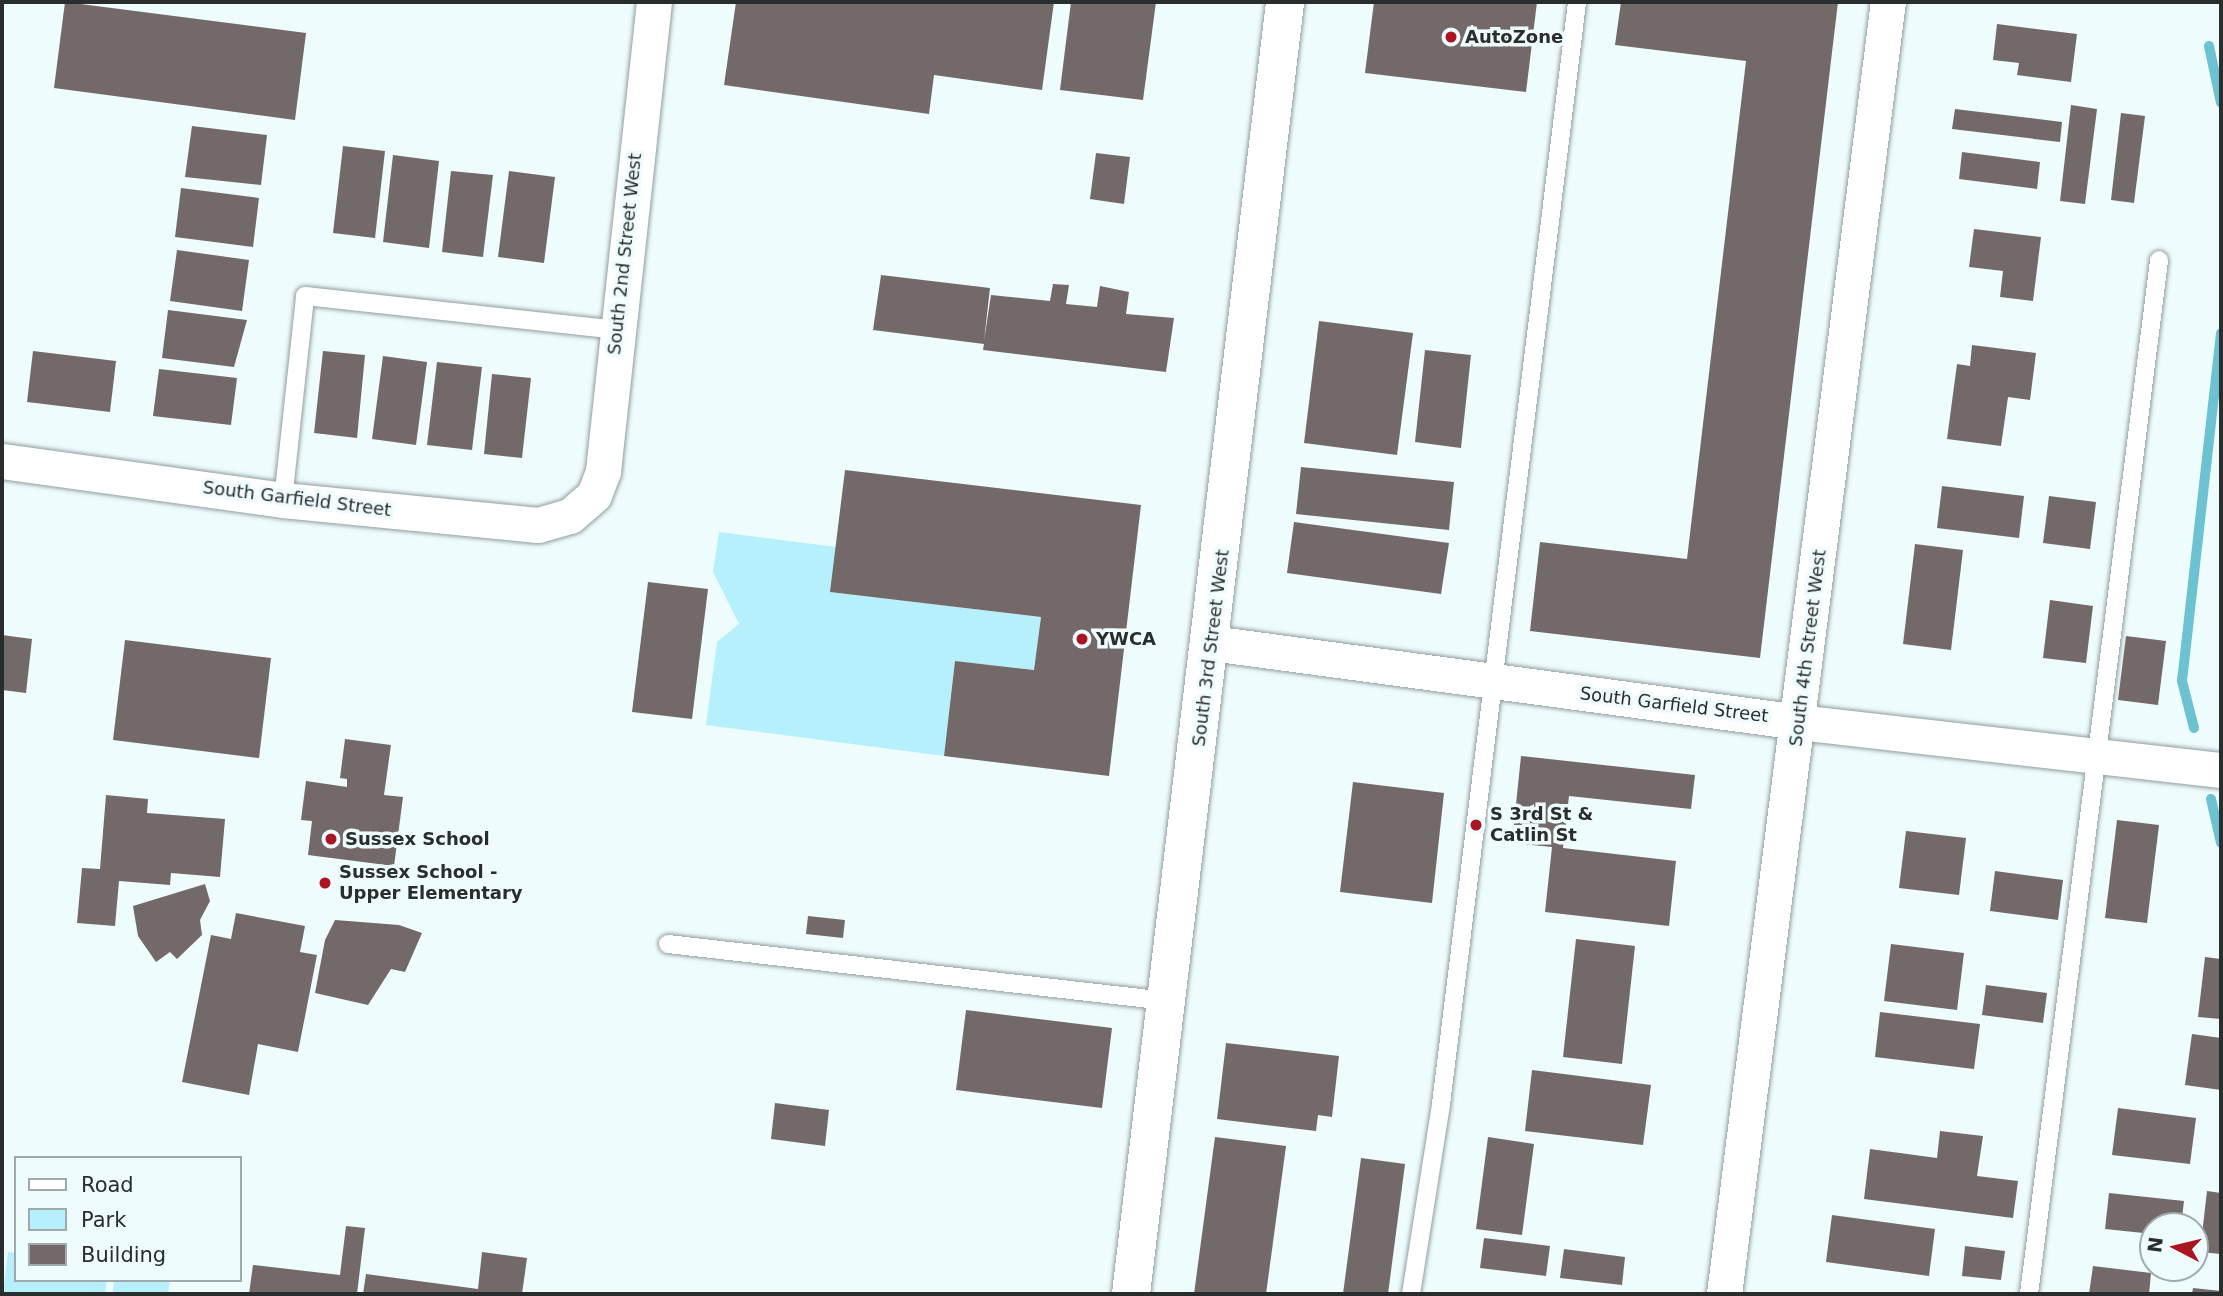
<!DOCTYPE html>
<style>
body{margin:0}
#map{position:relative;width:2223px;height:1296px;overflow:hidden;background:#effcfe;font-family:"DejaVu Sans",sans-serif}
div>[style]{position:absolute}
.green>*{inset:0;background:#b5f0fc}
.stream>*{height:10px;margin:-5px;padding:0 5px;transform-origin:5px;border-radius:5px;background:#6dc2d2}
.building>*{inset:0;background:#736968}
.roads{filter:drop-shadow(0 0 2px #919d9f) drop-shadow(0 0 2px #919d9f)}
.service>*{height:18px;margin:-9px;padding:0 9px;transform-origin:9px;border-radius:9px;background:#fff}
.minor>*{height:35px;margin:-17.5px;padding:0 17.5px;transform-origin:17.5px;border-radius:17.5px;background:#fff}
.secondary>*{height:38px;margin:-19px;padding:0 19px;transform-origin:19px;border-radius:19px;background:#fff}
.dots>*{width:19px;height:19px;translate:-50% -50%;box-sizing:border-box;border:4px solid #effcfe;border-radius:50%}
span{translate:-50% -50%;white-space:nowrap;text-align:center;line-height:1.15;-webkit-text-stroke:7px #effcfe;paint-order:stroke}
.poi-label{font-size:18px;color:#292d2e;font-weight:700}
.left{translate:0 -50%;text-align:left}
.street-label{font-size:18px;color:#292d2e}
.frame{position:absolute;inset:0;border:4px solid #292d2e;pointer-events:none}
.legend{position:absolute;left:14px;top:1156px;width:228px;height:126px;box-sizing:border-box;background:#effcfe;border:2px solid #a0a9ab;margin:0;padding:9px 12px;list-style:none;font-size:21px;color:#292d2e}
.legend li{display:flex;align-items:center;gap:14px;height:35px}
.legend b{width:35px;border:2px solid #a0a9ab}
.north{position:absolute;left:2139px;top:1212px;width:70px;height:70px;box-sizing:border-box;background:#effcfe;border:2px solid #a0a9ab;border-radius:50%;rotate:277deg;font-size:19px;font-weight:700;line-height:28px;text-align:center;color:#292d2e}
.north::after{content:'';display:block;margin:auto;width:24px;height:32px;background:#aa1521;clip-path:polygon(50% 0,100% 100%,50% 72%,0 100%)}
</style>
<div id="map">
<div class="green">
<i style="clip-path:polygon(719px 532px,836px 547px,831px 592px,1041px 617px,1034px 670px,955px 661px,944px 756px,706px 725px,717px 642px,739px 624px,713px 572px)"></i>
<i style="clip-path:polygon(8px 1252px,16px 1253px,16px 1280px,107px 1280px,105px 1294px,3px 1294px)"></i>
<i style="clip-path:polygon(114px 1280px,170px 1280px,168px 1294px,113px 1292px)"></i>
</div>
<div class="stream">
<i style="left:2209px;top:46px;width:58px;rotate:78.1deg"></i>
<i style="left:2194px;top:728px;width:49px;rotate:-104.3deg"></i>
<i style="left:2182px;top:681px;width:350px;rotate:-83.6deg"></i>
<i style="left:2211px;top:799px;width:45px;rotate:77.2deg"></i>
</div>
<div class="building">
<i style="clip-path:polygon(65px 2px,306px 33px,295px 120px,54px 88px)"></i>
<i style="clip-path:polygon(736px 2px,1054px 2px,1042px 90px,934px 75px,929px 114px,724px 85px)"></i>
<i style="clip-path:polygon(1071px 2px,1156px 2px,1143px 100px,1060px 90px)"></i>
<i style="clip-path:polygon(1374px 2px,1537px 2px,1526px 92px,1365px 73px)"></i>
<i style="clip-path:polygon(1621px 2px,1838px 2px,1760px 658px,1530px 631px,1540px 542px,1687px 559px,1746px 61px,1615px 45px)"></i>
<i style="clip-path:polygon(1997px 24px,2077px 34px,2071px 82px,2017px 75px,2019px 63px,1993px 60px)"></i>
<i style="clip-path:polygon(2071px 105px,2097px 109px,2085px 204px,2060px 201px)"></i>
<i style="clip-path:polygon(1955px 109px,2062px 122px,2060px 142px,1952px 129px)"></i>
<i style="clip-path:polygon(2121px 113px,2145px 116px,2134px 203px,2111px 200px)"></i>
<i style="clip-path:polygon(192px 126px,267px 135px,261px 185px,185px 177px)"></i>
<i style="clip-path:polygon(343px 146px,385px 151px,375px 238px,333px 233px)"></i>
<i style="clip-path:polygon(1962px 152px,2040px 162px,2037px 189px,1959px 179px)"></i>
<i style="clip-path:polygon(1096px 153px,1130px 157px,1124px 204px,1090px 199px)"></i>
<i style="clip-path:polygon(393px 155px,439px 161px,429px 248px,383px 242px)"></i>
<i style="clip-path:polygon(451px 171px,493px 175px,483px 257px,442px 252px)"></i>
<i style="clip-path:polygon(509px 171px,555px 177px,544px 263px,498px 257px)"></i>
<i style="clip-path:polygon(181px 188px,259px 198px,253px 247px,175px 237px)"></i>
<i style="clip-path:polygon(1974px 229px,2041px 237px,2033px 301px,2000px 297px,2003px 271px,1969px 267px)"></i>
<i style="clip-path:polygon(177px 250px,249px 260px,242px 311px,170px 301px)"></i>
<i style="clip-path:polygon(881px 275px,990px 288px,984px 341px,991px 295px,1050px 301px,1053px 284px,1069px 285px,1066px 304px,1097px 307px,1100px 286px,1129px 292px,1126px 314px,1174px 318px,1166px 372px,983px 350px,984px 344px,873px 330px)"></i>
<i style="clip-path:polygon(168px 310px,247px 320px,234px 367px,162px 358px)"></i>
<i style="clip-path:polygon(1319px 321px,1413px 333px,1397px 455px,1304px 443px)"></i>
<i style="clip-path:polygon(1972px 345px,2036px 353px,2030px 400px,2008px 397px,2001px 446px,1947px 439px,1957px 364px,1970px 366px)"></i>
<i style="clip-path:polygon(1425px 350px,1471px 355px,1461px 448px,1415px 442px)"></i>
<i style="clip-path:polygon(33px 351px,116px 361px,110px 412px,27px 402px)"></i>
<i style="clip-path:polygon(323px 351px,365px 355px,357px 438px,314px 433px)"></i>
<i style="clip-path:polygon(383px 356px,427px 362px,416px 445px,372px 439px)"></i>
<i style="clip-path:polygon(437px 362px,482px 367px,472px 450px,427px 445px)"></i>
<i style="clip-path:polygon(159px 369px,237px 378px,231px 425px,153px 416px)"></i>
<i style="clip-path:polygon(492px 374px,531px 378px,522px 458px,484px 454px)"></i>
<i style="clip-path:polygon(1301px 467px,1454px 482px,1449px 530px,1296px 514px)"></i>
<i style="clip-path:polygon(845px 470px,1141px 505px,1109px 776px,944px 756px,955px 661px,1034px 670px,1041px 617px,830px 592px)"></i>
<i style="clip-path:polygon(1942px 486px,2024px 496px,2019px 538px,1937px 528px)"></i>
<i style="clip-path:polygon(2049px 496px,2096px 502px,2090px 549px,2043px 543px)"></i>
<i style="clip-path:polygon(1294px 522px,1449px 543px,1441px 594px,1287px 573px)"></i>
<i style="clip-path:polygon(1915px 544px,1963px 550px,1951px 650px,1903px 644px)"></i>
<i style="clip-path:polygon(648px 582px,708px 589px,692px 719px,632px 712px)"></i>
<i style="clip-path:polygon(2050px 600px,2093px 606px,2086px 663px,2043px 658px)"></i>
<i style="clip-path:polygon(2px 635px,32px 639px,26px 693px,2px 690px)"></i>
<i style="clip-path:polygon(2126px 636px,2166px 641px,2158px 705px,2118px 700px)"></i>
<i style="clip-path:polygon(125px 640px,271px 658px,259px 758px,113px 740px)"></i>
<i style="clip-path:polygon(345px 739px,391px 745px,384px 795px,403px 797px,394px 866px,308px 855px,312px 821px,301px 820px,306px 781px,347px 787px,347px 779px,340px 778px)"></i>
<i style="clip-path:polygon(1521px 756px,1695px 775px,1691px 809px,1569px 796px,1563px 848px,1676px 861px,1669px 926px,1545px 912px,1552px 847px,1512px 843px)"></i>
<i style="clip-path:polygon(1353px 782px,1444px 793px,1432px 903px,1340px 892px)"></i>
<i style="clip-path:polygon(106px 795px,148px 799px,147px 813px,225px 819px,220px 877px,171px 873px,170px 885px,119px 881px,115px 926px,77px 923px,82px 868px,100px 869px)"></i>
<i style="clip-path:polygon(2117px 820px,2159px 825px,2147px 923px,2105px 918px)"></i>
<i style="clip-path:polygon(1906px 831px,1966px 838px,1959px 895px,1899px 888px)"></i>
<i style="clip-path:polygon(1995px 871px,2063px 880px,2058px 920px,1990px 911px)"></i>
<i style="clip-path:polygon(205px 884px,210px 901px,200px 920px,202px 935px,177px 959px,170px 952px,156px 962px,138px 936px,133px 906px)"></i>
<i style="clip-path:polygon(236px 913px,305px 926px,300px 952px,317px 955px,298px 1052px,258px 1044px,249px 1095px,182px 1082px,211px 935px,231px 939px)"></i>
<i style="clip-path:polygon(808px 916px,845px 920px,843px 938px,806px 934px)"></i>
<i style="clip-path:polygon(335px 920px,399px 925px,422px 933px,405px 972px,391px 969px,368px 1005px,315px 993px,325px 940px)"></i>
<i style="clip-path:polygon(1576px 939px,1635px 946px,1622px 1064px,1563px 1057px)"></i>
<i style="clip-path:polygon(1891px 944px,1964px 953px,1957px 1010px,1884px 1001px)"></i>
<i style="clip-path:polygon(2205px 957px,2221px 959px,2221px 1019px,2198px 1017px)"></i>
<i style="clip-path:polygon(1986px 985px,2047px 993px,2043px 1023px,1982px 1015px)"></i>
<i style="clip-path:polygon(966px 1010px,1112px 1028px,1102px 1108px,956px 1090px)"></i>
<i style="clip-path:polygon(1880px 1012px,1980px 1024px,1974px 1069px,1875px 1057px)"></i>
<i style="clip-path:polygon(2192px 1034px,2221px 1038px,2221px 1090px,2185px 1085px)"></i>
<i style="clip-path:polygon(1226px 1043px,1339px 1056px,1332px 1117px,1318px 1115px,1316px 1131px,1217px 1119px)"></i>
<i style="clip-path:polygon(1532px 1070px,1651px 1085px,1643px 1145px,1525px 1131px)"></i>
<i style="clip-path:polygon(775px 1103px,829px 1110px,825px 1146px,771px 1139px)"></i>
<i style="clip-path:polygon(2118px 1108px,2196px 1118px,2190px 1164px,2112px 1155px)"></i>
<i style="clip-path:polygon(1940px 1131px,1983px 1136px,1977px 1176px,2018px 1181px,2013px 1218px,1864px 1199px,1870px 1149px,1937px 1158px)"></i>
<i style="clip-path:polygon(1215px 1137px,1286px 1146px,1266px 1294px,1194px 1294px)"></i>
<i style="clip-path:polygon(1488px 1137px,1534px 1144px,1522px 1235px,1476px 1229px)"></i>
<i style="clip-path:polygon(1361px 1158px,1405px 1164px,1388px 1294px,1343px 1294px)"></i>
<i style="clip-path:polygon(2207px 1191px,2221px 1193px,2221px 1254px,2200px 1252px)"></i>
<i style="clip-path:polygon(2109px 1193px,2184px 1201px,2181px 1226px,2153px 1226px,2153px 1234px,2105px 1229px)"></i>
<i style="clip-path:polygon(1832px 1215px,1935px 1229px,1929px 1276px,1826px 1262px)"></i>
<i style="clip-path:polygon(346px 1226px,365px 1228px,357px 1294px,249px 1294px,253px 1265px,340px 1275px)"></i>
<i style="clip-path:polygon(1484px 1238px,1550px 1246px,1546px 1276px,1480px 1268px)"></i>
<i style="clip-path:polygon(1965px 1246px,2005px 1251px,2001px 1280px,1962px 1276px)"></i>
<i style="clip-path:polygon(1564px 1249px,1625px 1257px,1622px 1285px,1560px 1278px)"></i>
<i style="clip-path:polygon(482px 1252px,527px 1258px,522px 1294px,363px 1294px,366px 1274px,478px 1289px)"></i>
<i style="clip-path:polygon(2093px 1266px,2151px 1273px,2149px 1294px,2089px 1294px)"></i>
<i style="clip-path:polygon(2193px 1288px,2221px 1291px,2221px 1294px,2192px 1294px)"></i>
</div>
<div class="roads">
<div class="service">
<i style="left:283px;top:500px;width:205px;rotate:-83.8deg"></i>
<i style="left:305px;top:296px;width:315px;rotate:6.2deg"></i>
<i style="left:668px;top:944px;width:502px;rotate:6.52deg"></i>
<i style="left:1411px;top:1294px;width:192px;rotate:-81deg"></i>
<i style="left:1441px;top:1104px;width:1110px;rotate:-82.96deg"></i>
<i style="left:2029px;top:1294px;width:1042px;rotate:-82.83deg"></i>
</div>
<div class="minor">
<i style="left:2px;top:461px;width:284px;rotate:7.9deg"></i>
<i style="left:283px;top:500px;width:256px;rotate:5.6deg"></i>
<i style="left:538px;top:525px;width:33px;rotate:-16deg"></i>
<i style="left:570px;top:516px;width:32px;rotate:-41deg"></i>
<i style="left:594px;top:495px;width:26px;rotate:-69deg"></i>
<i style="left:603px;top:471px;width:472px;rotate:-83.8deg"></i>
<i style="left:1211px;top:643px;width:593px;rotate:7.65deg"></i>
<i style="left:1799px;top:722px;width:425px;rotate:6.5deg"></i>
<i style="left:1724px;top:1294px;width:1302px;rotate:-82.77deg"></i>
</div>
<div class="secondary">
<i style="left:1131px;top:1294px;width:1301px;rotate:-83.2deg"></i>
</div>
</div>
<div class="dots">
<i style="left:1451px;top:37px;background:#aa1521"></i>
<i style="left:1082px;top:639px;background:#aa1521"></i>
<i style="left:1476px;top:825px;background:#aa1521"></i>
<i style="left:331px;top:839px;background:#aa1521"></i>
<i style="left:325px;top:883px;background:#aa1521"></i>
</div>
<div class="poi-label">
<span class="left" style="left:1465px;top:37px">AutoZone</span>
<span class="left" style="left:1096px;top:639px">YWCA</span>
<span class="left" style="left:1490px;top:825px">S 3rd St &amp;<br>Catlin St</span>
<span class="left" style="left:345px;top:839px">Sussex School</span>
<span class="left" style="left:339px;top:883px">Sussex School -<br>Upper Elementary</span>
</div>
<div class="street-label">
<span style="left:625px;top:254px;rotate:-84deg">South 2nd Street West</span>
<span style="left:297px;top:499px;rotate:7deg">South Garfield Street</span>
<span style="left:1211px;top:648px;rotate:-83deg">South 3rd Street West</span>
<span style="left:1808px;top:648px;rotate:-83deg">South 4th Street West</span>
<span style="left:1674px;top:705px;rotate:7deg">South Garfield Street</span>
</div>
<div class="frame"></div>
<ul class="legend">
<li><b style="height:9px;background:#fff"></b>Road</li>
<li><b style="height:19px;background:#b5f0fc"></b>Park</li>
<li><b style="height:19px;background:#736968"></b>Building</li>
</ul>
<div class="north">N</div>
</div>
